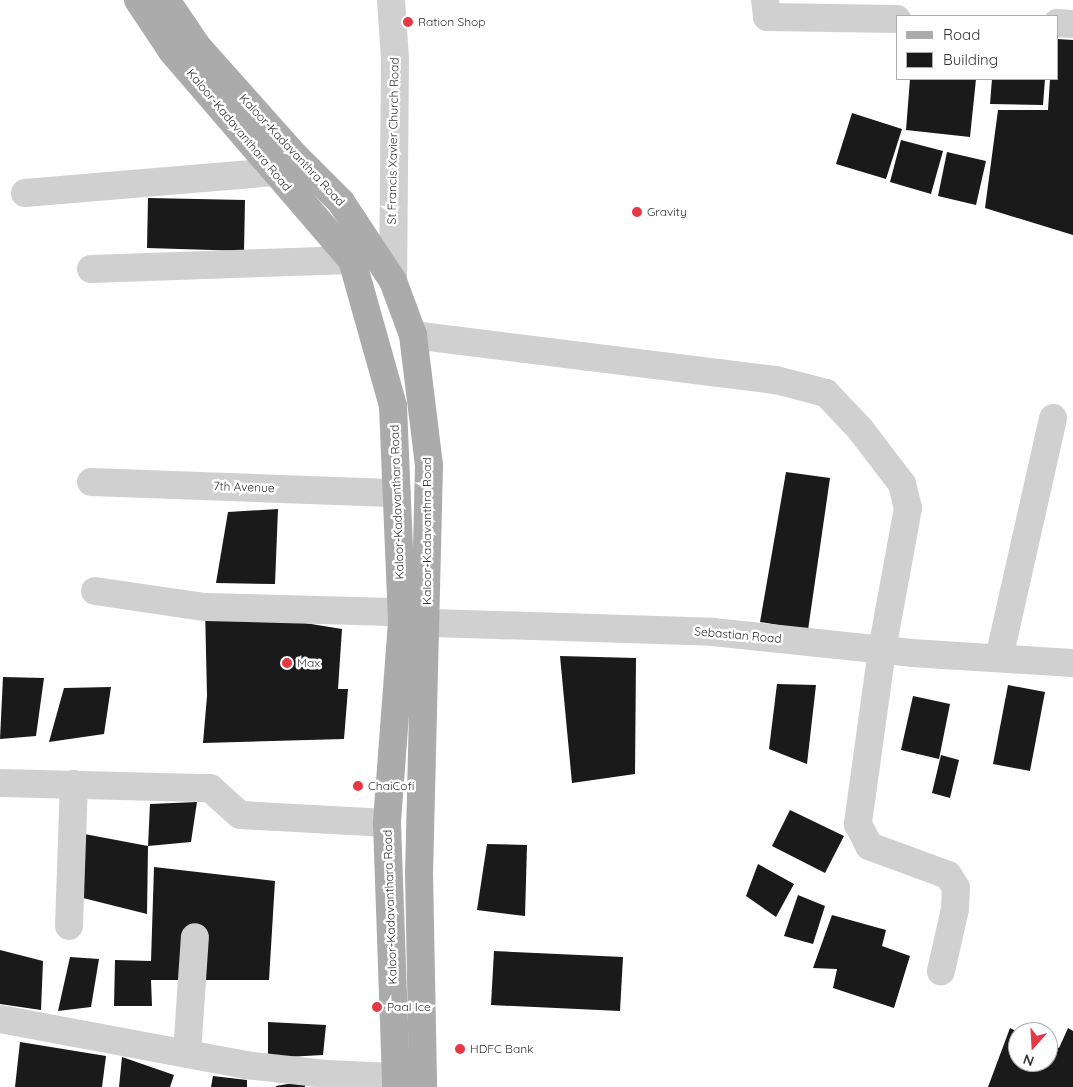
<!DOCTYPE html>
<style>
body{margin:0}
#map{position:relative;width:1073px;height:1087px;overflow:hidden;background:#fff;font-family:Quicksand,sans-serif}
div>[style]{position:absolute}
.building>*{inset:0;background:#1a1a1a}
.minor>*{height:28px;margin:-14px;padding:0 14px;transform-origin:14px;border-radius:14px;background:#d0d0d0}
.major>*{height:28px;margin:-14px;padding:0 14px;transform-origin:14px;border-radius:14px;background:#ababab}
.dots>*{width:14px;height:14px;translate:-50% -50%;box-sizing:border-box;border:2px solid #fff;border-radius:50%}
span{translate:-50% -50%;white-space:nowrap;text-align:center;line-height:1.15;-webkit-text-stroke:5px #fff;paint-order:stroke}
.poi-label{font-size:12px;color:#333}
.left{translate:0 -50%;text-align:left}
.street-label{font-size:12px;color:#333}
.legend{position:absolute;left:896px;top:15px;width:162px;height:65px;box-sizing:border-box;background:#fff;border:1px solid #adadad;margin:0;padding:6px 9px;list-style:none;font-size:15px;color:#333}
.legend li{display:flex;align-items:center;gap:10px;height:25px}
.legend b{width:25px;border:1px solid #adadad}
.north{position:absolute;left:1008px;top:1022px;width:50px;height:50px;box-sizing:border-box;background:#fff;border:1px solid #adadad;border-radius:50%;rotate:199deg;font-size:14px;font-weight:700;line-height:20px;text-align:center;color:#333}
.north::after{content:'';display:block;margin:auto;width:18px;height:22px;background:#e63946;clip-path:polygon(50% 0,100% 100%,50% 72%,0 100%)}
</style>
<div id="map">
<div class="building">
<i style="clip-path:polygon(1057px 39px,1073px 40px,1073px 235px,985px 208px,998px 110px,1048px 110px,1050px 79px,1057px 79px)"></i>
<i style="clip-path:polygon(910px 79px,976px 79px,970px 137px,906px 130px)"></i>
<i style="clip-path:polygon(992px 79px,1045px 79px,1043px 105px,990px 104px)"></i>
<i style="clip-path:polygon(852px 113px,902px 129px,886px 179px,836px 164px)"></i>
<i style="clip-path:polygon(901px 140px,943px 151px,931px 194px,890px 182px)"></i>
<i style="clip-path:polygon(947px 152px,986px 161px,976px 205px,938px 196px)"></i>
<i style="clip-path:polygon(148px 198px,245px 200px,244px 251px,147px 248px)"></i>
<i style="clip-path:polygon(786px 472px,830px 478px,808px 630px,760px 622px)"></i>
<i style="clip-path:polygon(278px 509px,275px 584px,216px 583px,228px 512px)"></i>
<i style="clip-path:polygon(205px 607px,342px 629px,338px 689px,348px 689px,344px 739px,203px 743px,207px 696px)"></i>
<i style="clip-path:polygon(560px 656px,636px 658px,635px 774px,572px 783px)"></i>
<i style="clip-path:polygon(3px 677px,44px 678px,36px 736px,0 739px)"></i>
<i style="clip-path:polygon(777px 684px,816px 685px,807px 764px,769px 749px)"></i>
<i style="clip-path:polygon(1008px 685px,1045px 692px,1030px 771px,993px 764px)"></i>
<i style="clip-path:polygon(111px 687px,104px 734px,49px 742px,64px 688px)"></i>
<i style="clip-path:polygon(913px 696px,950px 704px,939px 759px,901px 750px)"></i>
<i style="clip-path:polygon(941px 755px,959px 760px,950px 798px,932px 793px)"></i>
<i style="clip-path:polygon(197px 802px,191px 842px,148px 846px,150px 804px)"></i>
<i style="clip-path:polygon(790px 810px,844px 836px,825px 873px,772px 846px)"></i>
<i style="clip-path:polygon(79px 833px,148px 846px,147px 914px,79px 897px)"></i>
<i style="clip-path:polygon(487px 844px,527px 845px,525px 916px,477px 910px)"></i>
<i style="clip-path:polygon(758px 864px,794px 884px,776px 917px,746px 896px)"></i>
<i style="clip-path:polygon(154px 867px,275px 881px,269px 980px,151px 980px,152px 1006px,114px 1006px,115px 960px,151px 961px)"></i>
<i style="clip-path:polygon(798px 895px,825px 906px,813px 944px,784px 936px)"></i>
<i style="clip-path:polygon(832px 915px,886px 930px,882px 946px,910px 956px,894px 1008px,833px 988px,837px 969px,813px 968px)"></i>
<i style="clip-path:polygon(0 950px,43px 961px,41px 1010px,0 1004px)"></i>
<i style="clip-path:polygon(494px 951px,623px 957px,620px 1011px,491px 1005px)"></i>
<i style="clip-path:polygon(70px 957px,99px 959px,91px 1007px,58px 1011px)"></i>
<i style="clip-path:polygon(268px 1022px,326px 1025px,323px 1055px,268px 1058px)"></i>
<i style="clip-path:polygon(1010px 1028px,1018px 1032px,1018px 1062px,1048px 1062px,1048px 1043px,1059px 1048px,1068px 1028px,1073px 1031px,1073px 1087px,988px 1087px)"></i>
<i style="clip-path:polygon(20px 1042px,106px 1056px,102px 1087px,15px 1087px)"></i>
<i style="clip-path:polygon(122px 1057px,174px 1075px,170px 1087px,119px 1087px)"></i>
<i style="clip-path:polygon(213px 1076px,247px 1080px,247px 1087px,211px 1087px)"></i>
<i style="clip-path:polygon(305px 1081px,305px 1087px,276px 1087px,276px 1086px)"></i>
</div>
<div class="minor">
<i style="left:391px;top:0;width:58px;rotate:86.1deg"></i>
<i style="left:395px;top:58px;width:223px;rotate:90.5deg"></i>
<i style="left:765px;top:0;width:17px;rotate:83deg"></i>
<i style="left:767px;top:17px;width:130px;rotate:0.9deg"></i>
<i style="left:1057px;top:23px;width:16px;rotate:4deg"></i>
<i style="left:25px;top:193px;width:250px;rotate:-4.8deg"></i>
<i style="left:91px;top:269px;width:261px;rotate:-2deg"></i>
<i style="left:413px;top:335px;width:366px;rotate:7.1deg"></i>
<i style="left:776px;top:380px;width:52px;rotate:14.6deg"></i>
<i style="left:826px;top:393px;width:50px;rotate:46.6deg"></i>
<i style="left:860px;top:429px;width:69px;rotate:52.6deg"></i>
<i style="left:902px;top:484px;width:25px;rotate:76deg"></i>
<i style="left:908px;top:508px;width:144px;rotate:100.4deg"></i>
<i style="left:882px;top:650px;width:176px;rotate:97.9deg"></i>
<i style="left:858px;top:824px;width:25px;rotate:63deg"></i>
<i style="left:869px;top:846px;width:84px;rotate:20.2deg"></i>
<i style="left:948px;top:875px;width:15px;rotate:58deg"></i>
<i style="left:956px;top:888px;width:21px;rotate:93deg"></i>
<i style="left:955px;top:909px;width:64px;rotate:102.7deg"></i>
<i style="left:91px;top:482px;width:306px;rotate:2.1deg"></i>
<i style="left:95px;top:591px;width:111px;rotate:8.3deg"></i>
<i style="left:205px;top:607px;width:196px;rotate:1.5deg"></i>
<i style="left:402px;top:622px;width:311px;rotate:1.8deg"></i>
<i style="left:713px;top:632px;width:200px;rotate:6deg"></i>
<i style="left:912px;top:653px;width:161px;rotate:3.6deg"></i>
<i style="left:999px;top:658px;width:246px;rotate:-77.3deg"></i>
<i style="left:0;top:783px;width:210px;rotate:1.4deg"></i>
<i style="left:210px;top:788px;width:40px;rotate:42deg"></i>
<i style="left:240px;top:815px;width:147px;rotate:3.1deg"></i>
<i style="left:69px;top:926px;width:142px;rotate:-88deg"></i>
<i style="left:0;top:1019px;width:249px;rotate:10.6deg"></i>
<i style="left:245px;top:1065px;width:81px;rotate:6.3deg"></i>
<i style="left:326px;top:1074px;width:70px;rotate:2.5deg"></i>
<i style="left:187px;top:1053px;width:116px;rotate:-86.1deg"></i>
</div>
<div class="major">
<i style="left:138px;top:0;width:61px;rotate:56.3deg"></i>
<i style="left:172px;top:51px;width:276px;rotate:49.3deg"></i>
<i style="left:352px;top:260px;width:152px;rotate:74.3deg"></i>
<i style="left:393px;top:406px;width:216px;rotate:87.6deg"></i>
<i style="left:402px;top:622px;width:202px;rotate:94.3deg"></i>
<i style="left:387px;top:823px;width:264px;rotate:88deg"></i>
<i style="left:166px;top:0;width:55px;rotate:56deg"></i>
<i style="left:197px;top:46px;width:149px;rotate:48.3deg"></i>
<i style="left:296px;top:157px;width:64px;rotate:45deg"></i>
<i style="left:341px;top:202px;width:95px;rotate:56.6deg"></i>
<i style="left:393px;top:281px;width:58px;rotate:69.7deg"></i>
<i style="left:413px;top:335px;width:132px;rotate:83deg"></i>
<i style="left:429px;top:466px;width:406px;rotate:91.4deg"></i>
<i style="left:419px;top:872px;width:215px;rotate:88.9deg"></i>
</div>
<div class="dots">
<i style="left:408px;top:22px;background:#e63946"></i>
<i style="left:637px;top:212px;background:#e63946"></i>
<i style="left:287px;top:663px;background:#e63946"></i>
<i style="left:358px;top:786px;background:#e63946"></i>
<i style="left:377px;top:1007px;background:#e63946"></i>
<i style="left:460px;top:1049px;background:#e63946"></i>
</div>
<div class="poi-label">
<span class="left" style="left:418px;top:22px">Ration Shop</span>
<span class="left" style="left:647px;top:212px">Gravity</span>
<span class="left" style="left:297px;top:663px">Max</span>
<span class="left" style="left:368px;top:786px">ChaiCofi</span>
<span class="left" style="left:387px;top:1007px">Paal Ice</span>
<span class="left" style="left:470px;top:1049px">HDFC Bank</span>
</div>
<div class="street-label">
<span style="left:239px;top:130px;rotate:50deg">Kaloor-Kadavanthara Road</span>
<span style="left:393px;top:141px;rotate:-89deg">St Francis Xavier Church Road</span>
<span style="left:292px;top:150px;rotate:47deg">Kaloor-Kadavanthra Road</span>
<span style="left:244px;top:487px;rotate:2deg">7th Avenue</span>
<span style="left:397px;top:502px;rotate:-92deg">Kaloor-Kadavanthara Road</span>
<span style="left:427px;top:531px;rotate:-90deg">Kaloor-Kadavanthra Road</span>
<span style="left:738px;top:635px;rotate:5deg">Sebastian Road</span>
<span style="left:390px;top:907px;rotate:-92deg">Kaloor-Kadavanthara Road</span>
</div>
<ul class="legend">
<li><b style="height:6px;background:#ababab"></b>Road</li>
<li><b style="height:14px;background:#1a1a1a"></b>Building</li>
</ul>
<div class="north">N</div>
</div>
